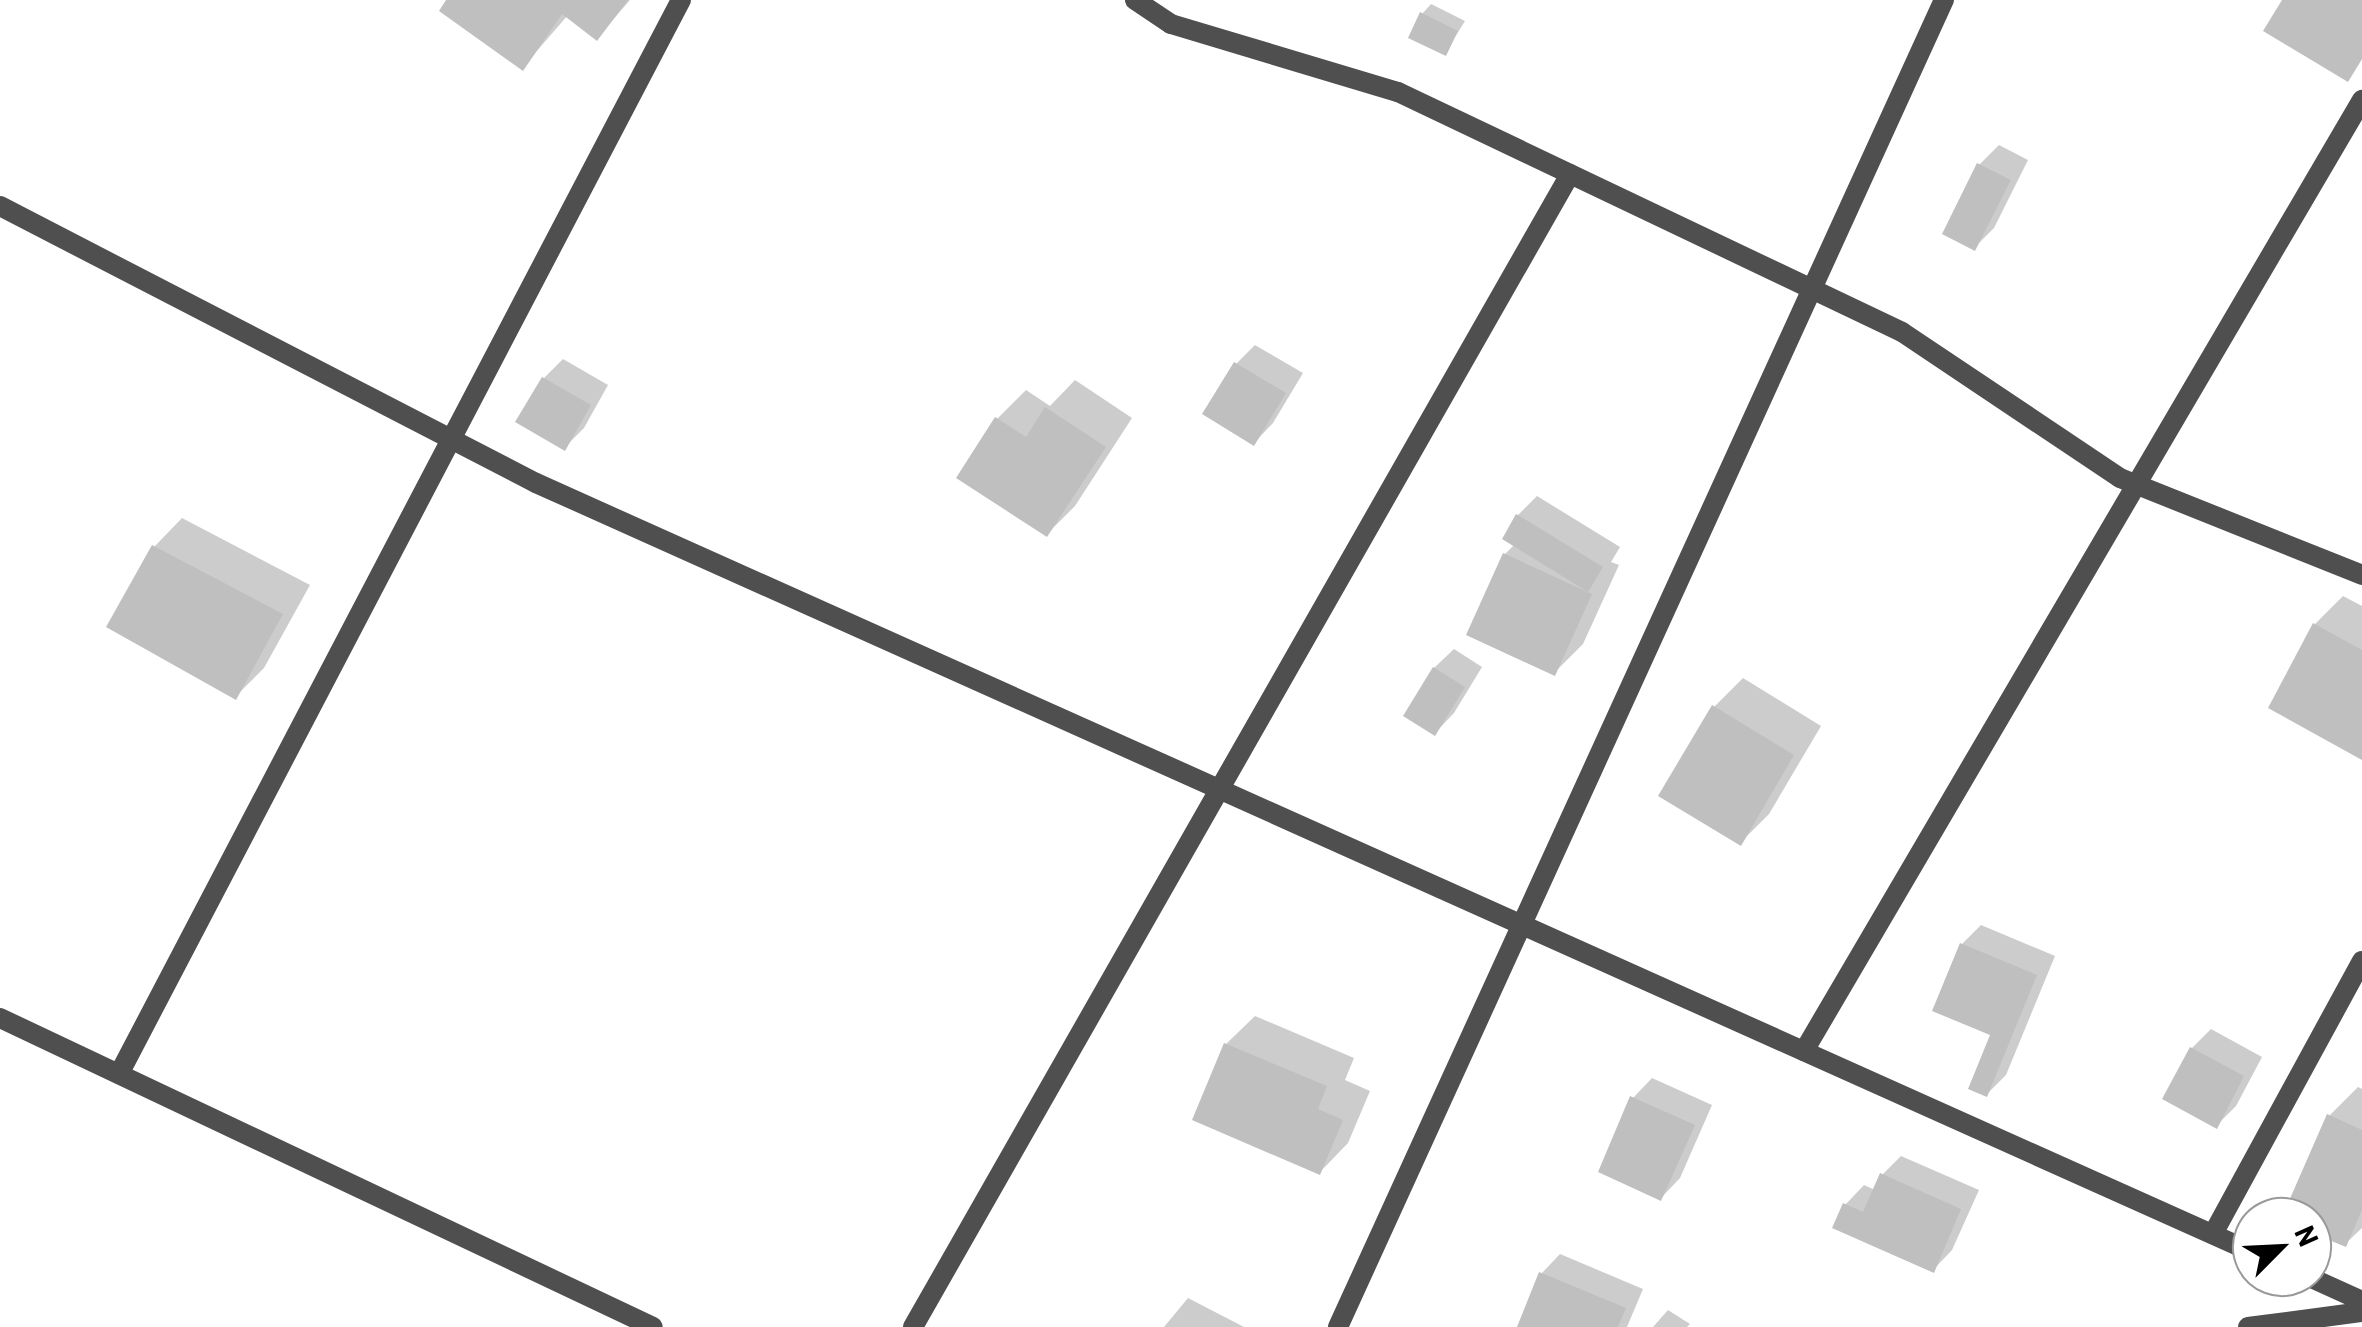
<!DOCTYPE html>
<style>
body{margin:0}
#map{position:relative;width:2362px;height:1327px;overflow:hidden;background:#fff;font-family:Barlow,sans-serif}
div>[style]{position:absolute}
.shadow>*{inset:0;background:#0003}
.building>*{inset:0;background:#bfbfbf}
.minor>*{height:20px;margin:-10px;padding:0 10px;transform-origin:10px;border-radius:10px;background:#4f4f4f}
span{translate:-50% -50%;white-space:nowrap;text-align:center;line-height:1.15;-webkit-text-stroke:9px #fff;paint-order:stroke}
.north{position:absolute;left:2232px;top:1197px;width:100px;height:100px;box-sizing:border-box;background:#fff;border:2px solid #999;border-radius:50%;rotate:66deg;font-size:28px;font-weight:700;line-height:40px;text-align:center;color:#000}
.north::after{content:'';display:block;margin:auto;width:35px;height:45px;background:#000;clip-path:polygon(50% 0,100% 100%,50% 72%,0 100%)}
</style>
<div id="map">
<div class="shadow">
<i style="clip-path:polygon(449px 0,630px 0,597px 38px,568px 15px,523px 67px)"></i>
<i style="clip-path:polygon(1431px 4px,1465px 21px,1445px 53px,1422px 14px)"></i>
<i style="clip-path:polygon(1999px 145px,2028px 160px,1994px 228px,1974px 248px,1979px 165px)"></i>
<i style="clip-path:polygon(1255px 345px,1303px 373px,1273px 423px,1254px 443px,1236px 364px)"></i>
<i style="clip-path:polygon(563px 359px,608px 385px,584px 428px,564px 448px,544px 378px)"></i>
<i style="clip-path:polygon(1075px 380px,1132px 418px,1075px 506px,1047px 534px,997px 419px,1026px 390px,1050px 406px)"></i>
<i style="clip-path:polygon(1537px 496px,1620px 547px,1611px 562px,1619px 565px,1583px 644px,1554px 673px,1505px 554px,1515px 544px,1518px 515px)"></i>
<i style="clip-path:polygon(182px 518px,310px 585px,264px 668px,235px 697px,154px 547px)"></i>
<i style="clip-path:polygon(2343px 596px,2362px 606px,2362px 757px,2315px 624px)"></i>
<i style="clip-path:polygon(1454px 649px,1482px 667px,1454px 713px,1435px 733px,1434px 668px)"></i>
<i style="clip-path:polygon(1743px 678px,1821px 726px,1769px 814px,1740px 843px,1714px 707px)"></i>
<i style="clip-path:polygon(1981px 925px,2055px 956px,2006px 1075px,1987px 1094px,1993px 1033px,1962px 944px)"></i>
<i style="clip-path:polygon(1255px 1016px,1354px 1058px,1345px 1080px,1370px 1091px,1348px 1143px,1320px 1172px,1226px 1044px)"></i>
<i style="clip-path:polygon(2211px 1029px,2262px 1057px,2236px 1106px,2216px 1126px,2192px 1048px)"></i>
<i style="clip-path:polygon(1652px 1078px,1712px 1105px,1680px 1178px,1661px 1198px,1633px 1098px)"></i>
<i style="clip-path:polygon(2358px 1087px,2362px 1089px,2362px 1228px,2345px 1244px,2312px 1230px,2329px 1116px)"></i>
<i style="clip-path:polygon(1901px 1156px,1979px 1190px,1952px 1250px,1933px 1270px,1845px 1205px,1864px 1185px,1875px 1190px,1882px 1175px)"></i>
<i style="clip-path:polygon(1560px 1254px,1643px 1289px,1627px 1327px,1520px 1327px,1541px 1274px)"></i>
<i style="clip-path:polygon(1188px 1298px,1244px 1327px,1164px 1327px)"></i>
<i style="clip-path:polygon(1668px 1310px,1690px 1324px,1687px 1327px,1653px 1327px)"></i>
</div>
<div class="building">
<i style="clip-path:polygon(446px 0,628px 0,597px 41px,562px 14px,523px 71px,439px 11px)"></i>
<i style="clip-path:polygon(2282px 0,2362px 0,2362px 59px,2348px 82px,2263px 31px)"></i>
<i style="clip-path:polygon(1420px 12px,1458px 31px,1446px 56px,1408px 38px)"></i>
<i style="clip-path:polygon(1977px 163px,2011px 180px,1975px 251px,1942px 234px)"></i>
<i style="clip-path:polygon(1234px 362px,1286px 393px,1254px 446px,1202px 414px)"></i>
<i style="clip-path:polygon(542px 377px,591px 405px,565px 451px,515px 422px)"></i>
<i style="clip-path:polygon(1045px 407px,1106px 447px,1047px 537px,956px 478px,995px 417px,1026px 437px)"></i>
<i style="clip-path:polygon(1516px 514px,1603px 567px,1588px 592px,1502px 539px)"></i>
<i style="clip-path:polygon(152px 545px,283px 614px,236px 700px,106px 627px)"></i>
<i style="clip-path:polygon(1503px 553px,1592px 594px,1555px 676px,1466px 635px)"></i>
<i style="clip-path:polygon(2313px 623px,2362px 650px,2362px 760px,2268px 708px)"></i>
<i style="clip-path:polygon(1433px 667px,1465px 687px,1435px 736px,1403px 716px)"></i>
<i style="clip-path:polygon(1712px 705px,1794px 755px,1741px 846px,1658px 796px)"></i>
<i style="clip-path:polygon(1960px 943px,2037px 975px,1987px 1097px,1968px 1089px,1990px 1035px,1932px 1011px)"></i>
<i style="clip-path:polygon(1224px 1043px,1327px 1086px,1318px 1109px,1343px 1120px,1320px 1175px,1192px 1120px)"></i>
<i style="clip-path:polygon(2190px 1047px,2244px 1076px,2217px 1129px,2162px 1099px)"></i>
<i style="clip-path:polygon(1630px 1096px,1695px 1125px,1661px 1201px,1598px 1172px)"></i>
<i style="clip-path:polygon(2327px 1114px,2362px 1130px,2362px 1210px,2346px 1247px,2312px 1233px,2312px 1217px,2282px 1217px)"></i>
<i style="clip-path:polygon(1880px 1173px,1961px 1209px,1934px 1273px,1832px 1228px,1843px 1203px,1863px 1212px)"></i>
<i style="clip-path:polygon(1539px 1272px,1626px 1308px,1618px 1327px,1517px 1327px)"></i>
</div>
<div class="minor">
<i style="left:1135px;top:0;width:43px;rotate:33.7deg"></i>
<i style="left:1171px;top:24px;width:237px;rotate:16.7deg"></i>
<i style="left:1398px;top:92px;width:558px;rotate:25.46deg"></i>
<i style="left:1902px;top:332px;width:262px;rotate:33.8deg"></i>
<i style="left:2120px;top:478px;width:261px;rotate:21.8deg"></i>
<i style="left:0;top:206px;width:603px;rotate:27.33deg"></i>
<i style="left:536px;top:483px;width:1880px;rotate:24.14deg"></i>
<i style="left:0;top:1018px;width:722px;rotate:25.32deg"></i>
<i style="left:1804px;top:1051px;width:1103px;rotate:-59.6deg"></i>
<i style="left:119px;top:1074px;width:1212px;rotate:-62.38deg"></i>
<i style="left:2213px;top:1234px;width:311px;rotate:-61.4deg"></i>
<i style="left:2309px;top:1277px;width:58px;rotate:24.4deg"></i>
<i style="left:913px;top:1327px;width:1327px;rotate:-60.32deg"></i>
<i style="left:1338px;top:1327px;width:1459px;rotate:-65.46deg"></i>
<i style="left:2248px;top:1327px;width:115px;rotate:-7.5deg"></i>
</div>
<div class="north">N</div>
</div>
